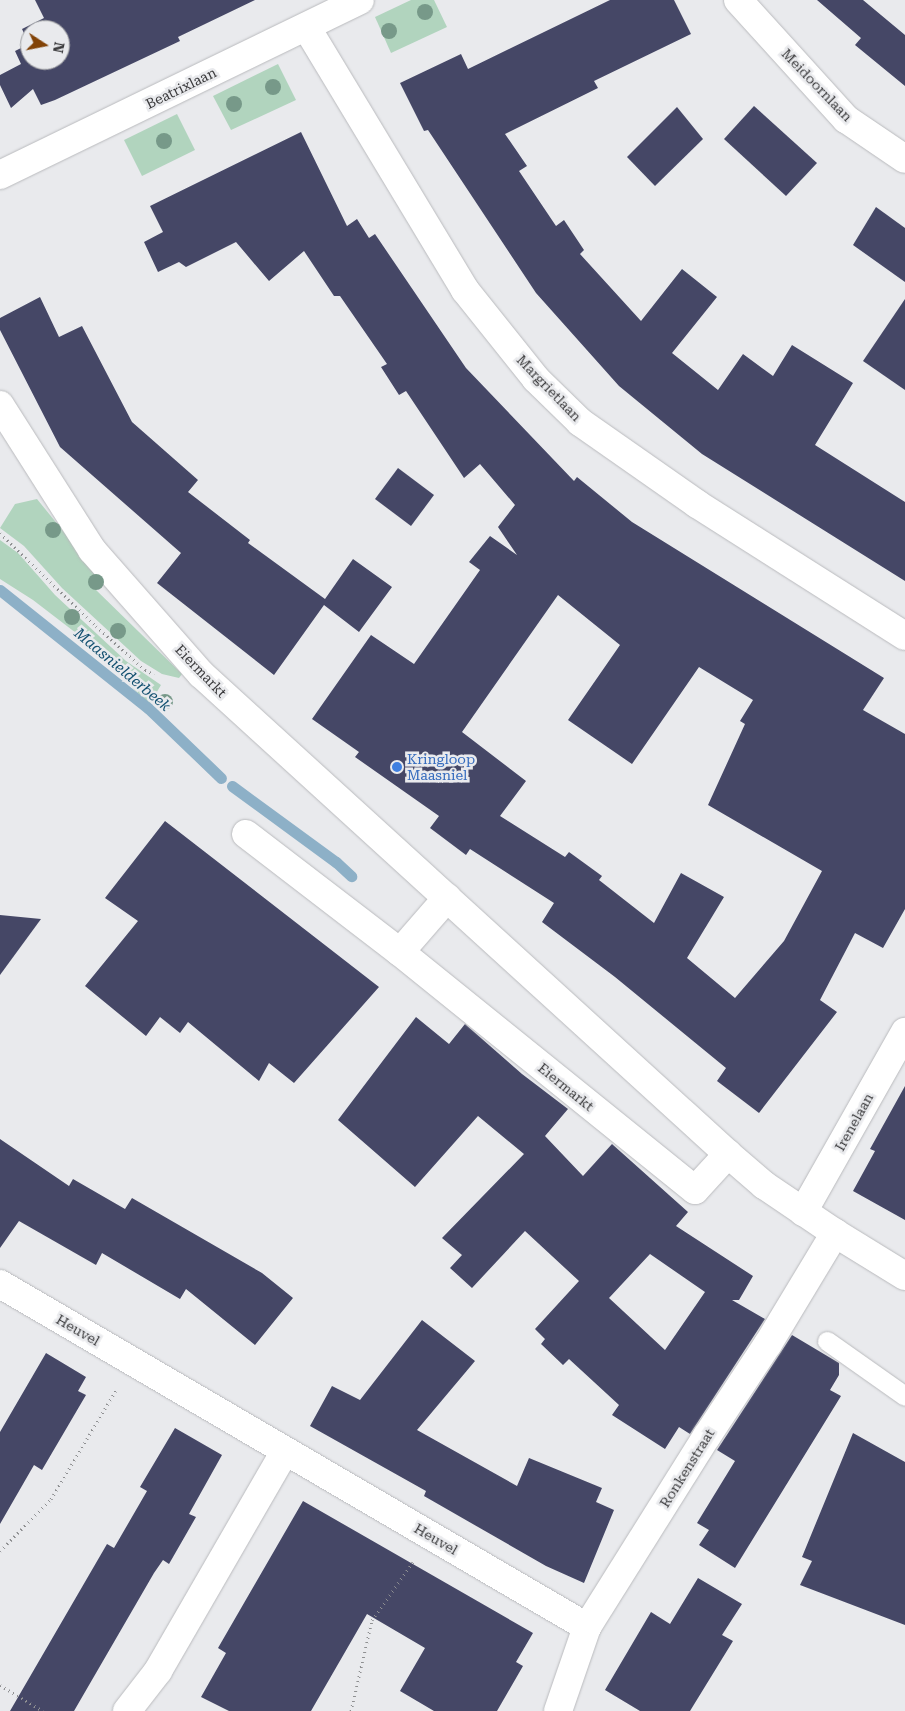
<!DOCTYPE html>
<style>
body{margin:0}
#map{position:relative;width:905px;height:1711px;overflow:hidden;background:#e9eaed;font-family:"Roboto Serif",serif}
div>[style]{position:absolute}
.green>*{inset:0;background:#b1d4be}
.stream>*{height:11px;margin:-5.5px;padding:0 5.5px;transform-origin:5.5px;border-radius:5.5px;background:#8db0c7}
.building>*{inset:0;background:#454766}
.path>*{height:3px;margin-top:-1.5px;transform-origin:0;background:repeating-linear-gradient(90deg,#8f9092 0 1px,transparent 0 5px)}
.roads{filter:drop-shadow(0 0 1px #b9babd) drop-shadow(0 0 1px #b9babd)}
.lane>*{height:19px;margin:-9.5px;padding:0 9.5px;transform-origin:9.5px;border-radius:9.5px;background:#fff}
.street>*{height:28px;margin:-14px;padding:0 14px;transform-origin:14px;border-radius:14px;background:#fff}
.trees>*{width:16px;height:16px;margin:-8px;border-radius:50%;background:#779989}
.dots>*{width:14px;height:14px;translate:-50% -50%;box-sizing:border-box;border:2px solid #e9eaed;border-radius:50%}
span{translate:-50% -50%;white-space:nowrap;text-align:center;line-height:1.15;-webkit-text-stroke:5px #e9eaed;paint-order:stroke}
.street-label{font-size:14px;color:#3a3a3c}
.shop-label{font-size:14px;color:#366cbe}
.left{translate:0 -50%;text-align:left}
.water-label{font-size:15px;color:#145171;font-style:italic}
.north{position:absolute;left:20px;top:20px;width:50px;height:50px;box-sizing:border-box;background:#e9eaed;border:1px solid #a3a4a6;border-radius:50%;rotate:101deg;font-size:14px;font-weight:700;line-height:20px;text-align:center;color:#3a3a3c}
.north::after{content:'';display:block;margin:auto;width:18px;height:22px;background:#824307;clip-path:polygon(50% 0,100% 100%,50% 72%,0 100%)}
</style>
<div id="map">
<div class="green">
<i style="clip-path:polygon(411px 0,434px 0,447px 27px,391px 53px,375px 17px)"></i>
<i style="clip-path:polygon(278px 64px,296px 100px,231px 130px,213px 96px)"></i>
<i style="clip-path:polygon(177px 114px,195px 150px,142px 176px,124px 140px)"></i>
<i style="clip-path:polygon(37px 499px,102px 579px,95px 589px,182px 674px,179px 678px,162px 674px,141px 661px,62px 588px,24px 546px,0 528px,15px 504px)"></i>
<i style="clip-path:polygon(0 540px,18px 553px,55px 595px,126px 661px,161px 685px,149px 705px,97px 650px,76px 633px,33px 600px,0 579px)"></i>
</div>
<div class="stream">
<i style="left:0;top:590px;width:189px;rotate:38.6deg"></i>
<i style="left:148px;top:708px;width:101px;rotate:43.8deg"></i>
<i style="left:232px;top:786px;width:129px;rotate:36.2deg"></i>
<i style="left:336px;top:862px;width:21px;rotate:43deg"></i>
</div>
<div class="building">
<i style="clip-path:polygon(evenodd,35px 0,255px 0,178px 37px,180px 41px,55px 100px,41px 105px,33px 89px,11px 108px,0 85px,0 75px,21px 64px,15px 51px,29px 44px,22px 29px,44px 18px,35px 0,30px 30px,60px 30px,60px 60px,30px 60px,30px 30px)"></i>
<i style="clip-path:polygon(610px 0,674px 0,691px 34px,594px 81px,598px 88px,505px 134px,527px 166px,519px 171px,556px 226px,564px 220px,584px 250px,580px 254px,641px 321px,682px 269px,717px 297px,672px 353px,718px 390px,743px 354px,773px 376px,792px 345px,853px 383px,815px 445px,905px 502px,905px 581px,702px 454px,619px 386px,536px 293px,428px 130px,424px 131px,400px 83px,461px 54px,468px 69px)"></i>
<i style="clip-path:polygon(817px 0,863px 0,905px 35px,905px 86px,855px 45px,861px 38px)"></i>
<i style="clip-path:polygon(754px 106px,817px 163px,786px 196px,724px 139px)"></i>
<i style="clip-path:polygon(677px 107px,703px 139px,655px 186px,627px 157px)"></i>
<i style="clip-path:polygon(evenodd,301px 132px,347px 226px,357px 219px,369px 238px,375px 234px,466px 368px,574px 481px,577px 477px,632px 522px,884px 678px,863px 710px,905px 734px,905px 909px,883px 948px,855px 933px,820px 1000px,837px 1012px,759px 1113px,717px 1081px,726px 1068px,615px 977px,542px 922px,554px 903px,470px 849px,466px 855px,430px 828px,439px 816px,355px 757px,359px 752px,312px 719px,371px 635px,414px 664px,480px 570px,469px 562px,490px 536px,517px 555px,498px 527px,515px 505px,480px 464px,464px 478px,406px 391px,399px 395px,381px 367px,387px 364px,340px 296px,334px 296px,304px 251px,269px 281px,236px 242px,186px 267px,179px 262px,158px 272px,144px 242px,163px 232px,150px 206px,301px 132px,558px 595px,620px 645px,568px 720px,632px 764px,699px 667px,753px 700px,740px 721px,745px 724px,708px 805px,822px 871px,784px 941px,735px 998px,687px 958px,724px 897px,681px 873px,654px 923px,599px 880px,602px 876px,569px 852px,565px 857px,500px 816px,526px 781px,462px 732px,558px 595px)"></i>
<i style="clip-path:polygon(876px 207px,905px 228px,905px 282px,853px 245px)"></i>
<i style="clip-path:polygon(40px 297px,59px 337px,82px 326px,132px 422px,198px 480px,188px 492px,250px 540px,248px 543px,325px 599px,353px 559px,392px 587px,359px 632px,324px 605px,274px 675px,157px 583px,181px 553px,60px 447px,0 330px,0 318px)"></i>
<i style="clip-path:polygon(905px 299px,905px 390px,863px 361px)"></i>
<i style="clip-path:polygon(398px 468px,434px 495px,411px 526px,375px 499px)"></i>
<i style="clip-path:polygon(165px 821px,379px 987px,294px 1083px,269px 1063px,259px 1081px,188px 1022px,180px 1033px,160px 1017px,146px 1036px,85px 986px,138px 921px,105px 898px)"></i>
<i style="clip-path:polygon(0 915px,41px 919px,0 975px)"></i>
<i style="clip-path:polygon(evenodd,416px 1017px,449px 1044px,465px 1024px,522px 1074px,568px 1109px,545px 1136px,583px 1176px,612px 1144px,688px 1212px,676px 1226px,753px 1276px,739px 1300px,732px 1300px,765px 1319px,690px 1434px,679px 1427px,665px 1449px,612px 1415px,619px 1405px,569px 1359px,563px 1365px,541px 1344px,545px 1339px,535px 1329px,579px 1281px,525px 1231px,472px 1288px,450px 1268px,462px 1255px,442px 1238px,524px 1154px,478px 1116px,415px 1187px,338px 1120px,416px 1017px,650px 1254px,705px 1292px,665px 1350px,609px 1298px,650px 1254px)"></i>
<i style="clip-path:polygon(905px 1086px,905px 1220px,853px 1191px,875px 1151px,870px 1149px)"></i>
<i style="clip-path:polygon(0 1139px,69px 1186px,73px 1179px,125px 1209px,132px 1198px,262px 1273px,293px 1298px,255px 1345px,186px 1289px,180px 1299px,102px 1253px,96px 1265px,19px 1221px,0 1248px)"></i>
<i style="clip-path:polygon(422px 1320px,475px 1361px,417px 1430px,517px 1486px,529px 1458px,602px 1488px,596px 1502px,614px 1510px,584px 1583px,546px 1566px,424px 1496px,426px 1491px,310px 1426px,332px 1386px,360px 1400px)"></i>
<i style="clip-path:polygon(792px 1335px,839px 1363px,839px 1375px,830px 1390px,841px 1396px,735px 1568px,699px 1545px,709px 1530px,697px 1523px,735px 1461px,717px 1450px)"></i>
<i style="clip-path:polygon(46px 1353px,86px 1377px,78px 1391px,86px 1395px,42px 1470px,34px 1465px,0 1524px,0 1432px)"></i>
<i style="clip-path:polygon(175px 1428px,222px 1455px,189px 1514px,196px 1517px,169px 1564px,163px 1560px,154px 1573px,74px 1711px,10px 1711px,107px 1544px,114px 1548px,147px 1491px,140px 1487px)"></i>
<i style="clip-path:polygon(853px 1433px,905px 1462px,905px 1625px,800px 1585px,812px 1561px,802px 1557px)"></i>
<i style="clip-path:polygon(303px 1501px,533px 1633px,516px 1662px,523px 1666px,497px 1711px,434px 1711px,400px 1691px,425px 1648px,367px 1614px,311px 1711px,229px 1711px,201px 1697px,226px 1653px,218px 1648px)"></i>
<i style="clip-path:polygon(698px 1578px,742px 1604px,722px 1635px,733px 1641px,690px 1711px,640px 1711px,605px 1690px,651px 1612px,670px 1624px)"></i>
</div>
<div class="path">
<i style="left:0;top:533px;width:134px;rotate:44.1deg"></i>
<i style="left:96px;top:626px;width:66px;rotate:41.9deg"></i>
<i style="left:145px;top:670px;width:10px;rotate:24deg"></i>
<i style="left:0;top:1551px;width:73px;rotate:-45.6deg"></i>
<i style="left:51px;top:1499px;width:127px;rotate:-59.2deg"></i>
<i style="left:0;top:1685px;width:50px;rotate:31.2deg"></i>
<i style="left:351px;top:1711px;width:93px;rotate:-77deg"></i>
<i style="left:372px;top:1620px;width:71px;rotate:-54.7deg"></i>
</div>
<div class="roads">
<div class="lane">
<i style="left:827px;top:1341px;width:95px;rotate:35.2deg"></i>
</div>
<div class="street">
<i style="left:738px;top:0;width:161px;rotate:47.8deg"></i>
<i style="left:846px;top:119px;width:71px;rotate:34.1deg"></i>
<i style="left:307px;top:28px;width:306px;rotate:58.9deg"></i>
<i style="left:465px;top:290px;width:114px;rotate:51.4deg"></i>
<i style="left:536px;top:379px;width:62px;rotate:44.3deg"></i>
<i style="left:580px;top:422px;width:143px;rotate:35deg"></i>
<i style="left:697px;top:504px;width:246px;rotate:32.4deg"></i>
<i style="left:0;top:175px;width:400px;rotate:-25.9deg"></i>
<i style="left:0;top:405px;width:172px;rotate:57.6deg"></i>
<i style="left:92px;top:550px;width:165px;rotate:48.7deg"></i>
<i style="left:201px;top:674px;width:713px;rotate:42.33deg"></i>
<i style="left:728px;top:1154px;width:48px;rotate:40.7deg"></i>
<i style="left:764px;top:1185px;width:86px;rotate:34.1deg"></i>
<i style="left:835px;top:1233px;width:82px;rotate:31.6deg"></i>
<i style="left:246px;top:834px;width:194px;rotate:37.5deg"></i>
<i style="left:400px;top:952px;width:379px;rotate:38.9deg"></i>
<i style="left:695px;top:1190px;width:49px;rotate:-47.5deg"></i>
<i style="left:400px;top:952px;width:72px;rotate:-49deg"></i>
<i style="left:803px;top:1212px;width:207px;rotate:-60.5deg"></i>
<i style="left:0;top:1284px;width:680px;rotate:30.3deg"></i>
<i style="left:127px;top:1711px;width:51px;rotate:-52.2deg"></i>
<i style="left:158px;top:1671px;width:254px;rotate:-60deg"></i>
<i style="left:558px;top:1711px;width:89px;rotate:-71deg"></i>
<i style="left:587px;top:1627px;width:226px;rotate:-57.9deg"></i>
<i style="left:707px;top:1436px;width:110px;rotate:-56.5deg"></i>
<i style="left:768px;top:1344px;width:130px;rotate:-58.9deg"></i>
</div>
</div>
<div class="trees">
<i style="left:425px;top:12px"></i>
<i style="left:389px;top:31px"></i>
<i style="left:273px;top:87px"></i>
<i style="left:234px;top:104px"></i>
<i style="left:164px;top:141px"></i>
<i style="left:53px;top:530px"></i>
<i style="left:96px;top:582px"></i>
<i style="left:72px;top:617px"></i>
<i style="left:118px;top:631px"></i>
<i style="left:165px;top:702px"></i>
</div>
<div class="dots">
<i style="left:397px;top:767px;background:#3f7fe0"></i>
</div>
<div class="street-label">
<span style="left:817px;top:85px;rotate:46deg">Meidoornlaan</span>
<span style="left:181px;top:88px;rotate:-26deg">Beatrixlaan</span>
<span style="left:549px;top:388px;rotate:46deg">Margrietlaan</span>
<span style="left:201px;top:671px;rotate:46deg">Eiermarkt</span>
<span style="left:566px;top:1087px;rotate:39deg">Eiermarkt</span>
<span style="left:854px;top:1122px;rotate:-61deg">Irenelaan</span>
<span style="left:78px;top:1330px;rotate:30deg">Heuvel</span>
<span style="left:687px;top:1468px;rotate:-58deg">Ronkenstraat</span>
<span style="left:436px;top:1539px;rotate:30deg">Heuvel</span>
</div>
<div class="shop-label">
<span class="left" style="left:407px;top:767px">Kringloop<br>Maasniel</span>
</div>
<div class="water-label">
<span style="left:122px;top:670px;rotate:40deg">Maasnielderbeek</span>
</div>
<div class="north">N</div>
</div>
